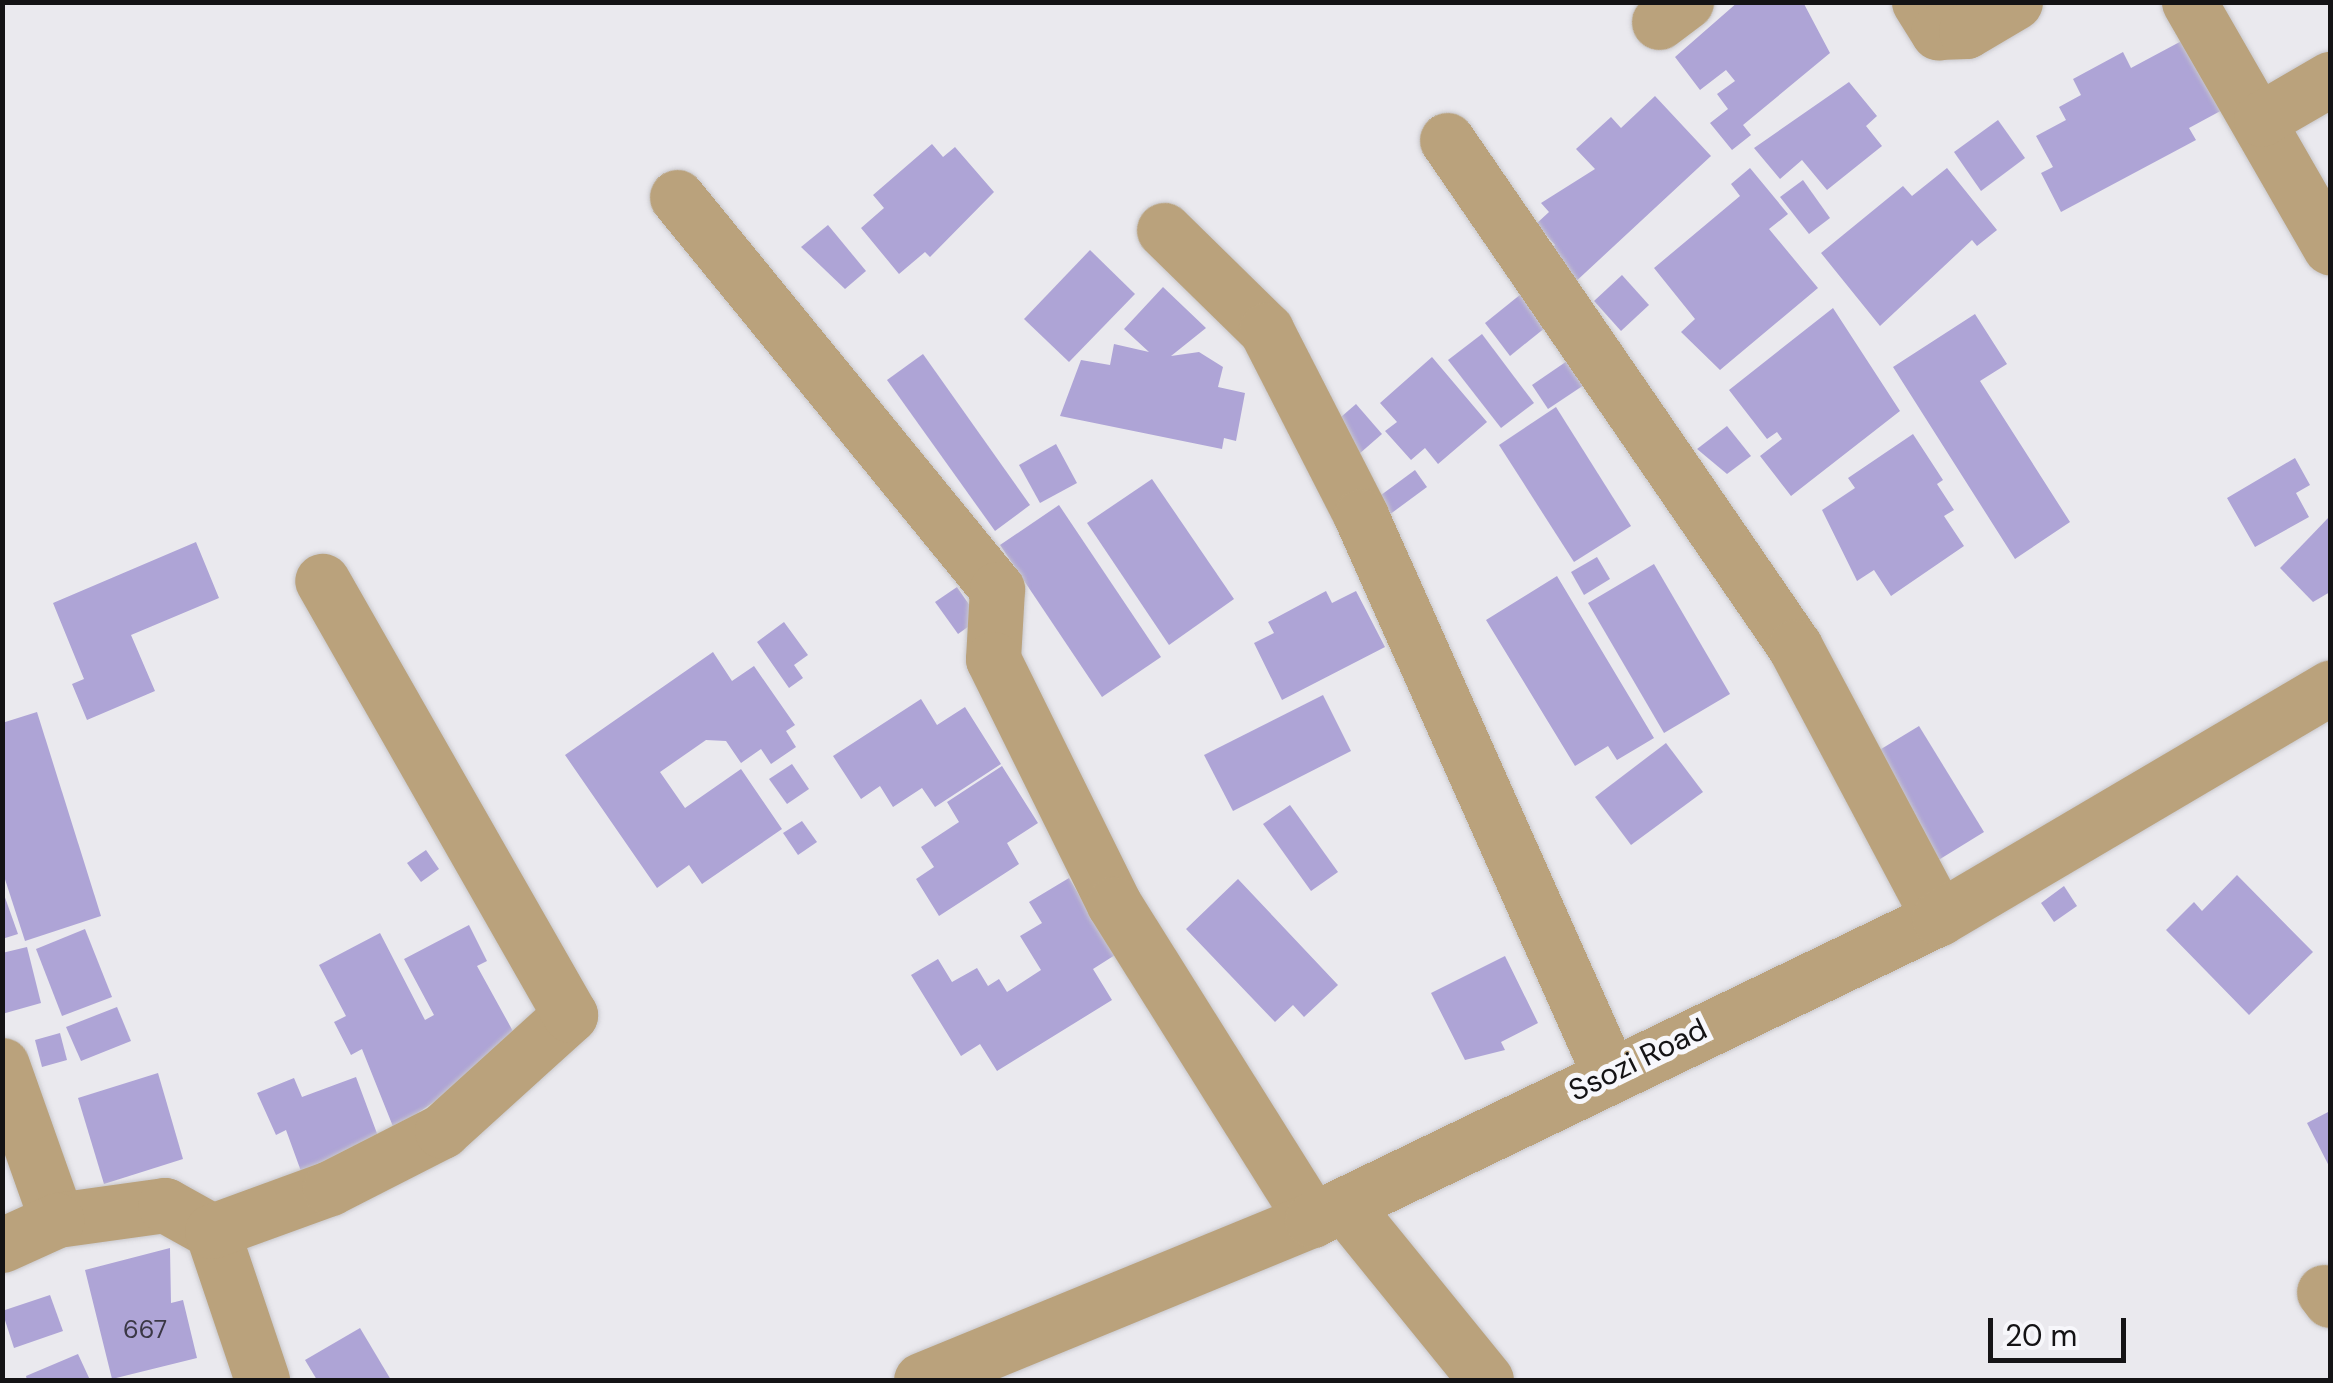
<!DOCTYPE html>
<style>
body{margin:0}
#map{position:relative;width:2333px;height:1383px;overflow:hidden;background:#eae9ee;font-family:"DM Sans",sans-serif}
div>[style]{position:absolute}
.building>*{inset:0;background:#aea4d6}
.roads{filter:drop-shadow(0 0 2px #c8c7cb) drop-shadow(0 0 2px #c8c7cb)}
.minor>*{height:55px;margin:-27.5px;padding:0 27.5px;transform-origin:27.5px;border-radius:27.5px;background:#baa27c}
span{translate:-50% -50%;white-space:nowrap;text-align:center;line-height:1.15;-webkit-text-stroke:10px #f7f7fb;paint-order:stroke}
.number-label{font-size:25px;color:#3a3745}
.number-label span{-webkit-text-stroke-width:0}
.street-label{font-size:30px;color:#141315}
.frame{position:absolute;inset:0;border:5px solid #141315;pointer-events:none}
.scale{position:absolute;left:1988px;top:1318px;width:138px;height:45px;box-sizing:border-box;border:5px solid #141315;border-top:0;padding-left:12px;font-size:30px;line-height:35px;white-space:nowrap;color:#141315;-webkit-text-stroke:8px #f7f7fb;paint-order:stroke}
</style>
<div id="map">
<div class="building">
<i style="clip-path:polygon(1738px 2px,1803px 2px,1830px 53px,1743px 125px,1751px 135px,1732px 150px,1710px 123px,1728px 109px,1717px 94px,1735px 81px,1726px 70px,1700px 90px,1675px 57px)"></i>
<i style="clip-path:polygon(2189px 37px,2226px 108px,2189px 128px,2196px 140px,2061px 212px,2041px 173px,2053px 167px,2036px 136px,2066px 120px,2059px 107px,2081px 95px,2073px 79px,2123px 52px,2131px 68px)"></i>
<i style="clip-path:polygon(1849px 82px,1877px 116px,1866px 126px,1882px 146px,1827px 190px,1802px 160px,1780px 179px,1754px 148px)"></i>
<i style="clip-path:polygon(1655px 96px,1711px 156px,1572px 285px,1545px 256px,1555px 245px,1536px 224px,1549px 212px,1541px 203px,1595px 169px,1576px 149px,1611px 117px,1621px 128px)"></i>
<i style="clip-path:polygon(1998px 120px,2025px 158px,1981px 191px,1954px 152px)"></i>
<i style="clip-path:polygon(932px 144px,943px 157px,955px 147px,994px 192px,930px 257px,925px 252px,899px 274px,861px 228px,884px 208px,873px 195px)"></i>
<i style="clip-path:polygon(1750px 168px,1788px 214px,1769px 229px,1818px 288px,1720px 370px,1681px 332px,1695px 319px,1654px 268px,1740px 196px,1731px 184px)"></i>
<i style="clip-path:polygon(1947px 168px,1997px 230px,1977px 246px,1972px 240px,1880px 326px,1821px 253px,1903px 186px,1912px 196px)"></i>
<i style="clip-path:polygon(1803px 180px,1830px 218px,1809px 234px,1780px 197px)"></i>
<i style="clip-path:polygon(828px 225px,866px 271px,845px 289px,801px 247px)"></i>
<i style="clip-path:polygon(1090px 250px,1135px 294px,1069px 362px,1024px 319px)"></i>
<i style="clip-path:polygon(1622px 275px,1649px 305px,1621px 331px,1594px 301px)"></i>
<i style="clip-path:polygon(1163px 287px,1206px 328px,1171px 356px,1199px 352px,1223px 367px,1218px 387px,1245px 393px,1236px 441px,1224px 438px,1222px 449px,1060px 416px,1081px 360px,1110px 365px,1114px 344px,1149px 352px,1124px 329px)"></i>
<i style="clip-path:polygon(1526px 290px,1551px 323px,1510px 356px,1485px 323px)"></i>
<i style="clip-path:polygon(1833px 308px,1900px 411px,1791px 496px,1760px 456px,1782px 439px,1777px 432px,1767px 439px,1729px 390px)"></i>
<i style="clip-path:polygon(1975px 314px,2007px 364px,1980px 381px,2070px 522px,2015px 559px,1893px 367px)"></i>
<i style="clip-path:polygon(1482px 334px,1534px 403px,1501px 428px,1448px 360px)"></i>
<i style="clip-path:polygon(923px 354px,1030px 505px,995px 531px,887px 380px)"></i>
<i style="clip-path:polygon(1432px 357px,1487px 422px,1438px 464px,1425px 448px,1411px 460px,1385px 431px,1397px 422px,1380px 403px)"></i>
<i style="clip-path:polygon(1570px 359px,1587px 383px,1548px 409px,1532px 385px)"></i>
<i style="clip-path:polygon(1356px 404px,1382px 434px,1351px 461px,1326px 430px)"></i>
<i style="clip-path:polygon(1556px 407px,1631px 526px,1574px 562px,1499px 445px)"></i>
<i style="clip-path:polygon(1727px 426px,1751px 456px,1727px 474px,1697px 449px)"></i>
<i style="clip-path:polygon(1913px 434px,1943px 480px,1937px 484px,1954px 510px,1944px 516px,1964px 546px,1891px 596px,1874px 570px,1857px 581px,1822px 510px,1855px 488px,1848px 478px)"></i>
<i style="clip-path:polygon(1056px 444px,1077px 483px,1040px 503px,1019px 465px)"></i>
<i style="clip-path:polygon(2295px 458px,2310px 485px,2296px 493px,2309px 517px,2255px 547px,2227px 498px)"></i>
<i style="clip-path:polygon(1415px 470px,1427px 487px,1389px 515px,1377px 498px)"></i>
<i style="clip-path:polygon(1152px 479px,1234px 599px,1169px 645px,1087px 523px)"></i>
<i style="clip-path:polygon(1059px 505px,1161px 657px,1102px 697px,1000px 545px)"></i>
<i style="clip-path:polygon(2330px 516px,2330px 592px,2313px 602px,2280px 568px)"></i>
<i style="clip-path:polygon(196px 542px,219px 598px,131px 635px,155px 691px,87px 720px,72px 684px,84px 679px,53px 603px)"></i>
<i style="clip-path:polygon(1597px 557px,1610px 579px,1584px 595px,1571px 572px)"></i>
<i style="clip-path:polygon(1654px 564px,1730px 694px,1664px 733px,1588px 603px)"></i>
<i style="clip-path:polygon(1557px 576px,1654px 738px,1617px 760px,1608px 746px,1575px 766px,1486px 620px)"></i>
<i style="clip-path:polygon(957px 587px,979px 619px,958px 634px,935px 602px)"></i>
<i style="clip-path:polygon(1326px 591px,1332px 603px,1356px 591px,1385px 647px,1282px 700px,1254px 643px,1274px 633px,1268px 622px)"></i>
<i style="clip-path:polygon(784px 622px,808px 655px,794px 665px,803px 678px,789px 688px,757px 642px)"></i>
<i style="clip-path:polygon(713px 652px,732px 681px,754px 666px,795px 725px,786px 731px,796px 747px,771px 764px,761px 749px,741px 763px,726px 741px,706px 740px,660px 772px,685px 808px,741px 769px,782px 829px,702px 884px,689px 865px,657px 888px,565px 755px)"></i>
<i style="clip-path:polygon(1323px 695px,1351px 751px,1233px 811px,1204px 755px)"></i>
<i style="clip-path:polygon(921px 699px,937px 725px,965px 707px,1001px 764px,935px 807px,922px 788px,893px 807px,880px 786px,861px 799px,833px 756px)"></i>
<i style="clip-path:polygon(37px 712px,101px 916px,25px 941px,2px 870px,2px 723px)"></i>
<i style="clip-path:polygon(1919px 726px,1984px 832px,1932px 864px,1868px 757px)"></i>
<i style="clip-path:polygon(1666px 743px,1703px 792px,1631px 845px,1595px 797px)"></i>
<i style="clip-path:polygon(792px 764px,809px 789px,787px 804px,769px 779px)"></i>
<i style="clip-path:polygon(1002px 766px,1038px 823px,1007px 843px,1019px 864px,939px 916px,916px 879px,934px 867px,921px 847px,959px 822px,947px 802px)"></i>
<i style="clip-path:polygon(1290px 805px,1338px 872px,1311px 891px,1263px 824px)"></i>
<i style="clip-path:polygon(802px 821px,817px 842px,798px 855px,783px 833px)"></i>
<i style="clip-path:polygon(426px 850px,439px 869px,421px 882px,407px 863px)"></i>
<i style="clip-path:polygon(2237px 875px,2313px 952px,2249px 1015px,2166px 930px,2194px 902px,2202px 911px)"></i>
<i style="clip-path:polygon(1069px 878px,1115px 955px,1093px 969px,1112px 1000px,997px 1071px,980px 1044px,961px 1056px,911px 975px,938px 959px,952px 982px,977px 968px,988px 986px,999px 979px,1007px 992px,1041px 970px,1020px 936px,1042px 923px,1029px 902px)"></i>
<i style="clip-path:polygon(1238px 879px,1338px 985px,1304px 1017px,1293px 1005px,1275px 1022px,1186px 929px)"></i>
<i style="clip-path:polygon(2064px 886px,2077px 906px,2054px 922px,2041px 903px)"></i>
<i style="clip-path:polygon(2px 889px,18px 934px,2px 939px)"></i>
<i style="clip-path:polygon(469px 925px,487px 961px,477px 966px,520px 1044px,394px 1129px,362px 1049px,351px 1055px,334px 1022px,346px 1016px,319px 965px,380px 933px,425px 1020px,434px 1015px,404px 959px)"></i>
<i style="clip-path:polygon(85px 929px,112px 997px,62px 1016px,36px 949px)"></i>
<i style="clip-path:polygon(27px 947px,41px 1003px,2px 1014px,2px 953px)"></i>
<i style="clip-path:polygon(1505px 956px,1538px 1023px,1501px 1042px,1505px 1050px,1465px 1060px,1431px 993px)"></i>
<i style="clip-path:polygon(117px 1007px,131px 1041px,81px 1061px,66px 1027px)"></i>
<i style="clip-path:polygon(60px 1033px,67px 1060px,42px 1067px,35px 1040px)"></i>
<i style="clip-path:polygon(158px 1073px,183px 1159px,104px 1184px,78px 1098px)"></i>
<i style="clip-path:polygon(356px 1077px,385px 1155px,306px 1185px,286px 1130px,276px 1135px,257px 1093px,294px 1078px,302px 1097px)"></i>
<i style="clip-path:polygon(2330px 1111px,2330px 1168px,2307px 1123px)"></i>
<i style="clip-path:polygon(170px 1248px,171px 1303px,183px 1300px,197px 1358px,112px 1379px,85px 1270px)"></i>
<i style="clip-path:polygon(50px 1295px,63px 1331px,14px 1348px,2px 1311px)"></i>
<i style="clip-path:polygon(360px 1328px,391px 1380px,317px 1380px,305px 1360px)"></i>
<i style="clip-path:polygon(78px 1354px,90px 1380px,27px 1380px,26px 1376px)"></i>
</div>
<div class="roads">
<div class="minor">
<i style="left:1919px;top:2px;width:36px;rotate:58deg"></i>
<i style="left:1938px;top:32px;width:28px;rotate:-2deg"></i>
<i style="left:1966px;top:31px;width:57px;rotate:-30.6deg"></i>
<i style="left:2189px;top:2px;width:283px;rotate:60.1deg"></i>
<i style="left:1659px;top:22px;width:34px;rotate:-37deg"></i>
<i style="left:2261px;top:119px;width:80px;rotate:-30.1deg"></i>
<i style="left:1447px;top:140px;width:615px;rotate:55.53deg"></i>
<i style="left:1795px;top:647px;width:307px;rotate:62deg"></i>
<i style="left:677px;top:197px;width:506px;rotate:50.77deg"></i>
<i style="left:997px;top:589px;width:70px;rotate:93.3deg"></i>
<i style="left:993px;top:659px;width:273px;rotate:63.7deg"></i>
<i style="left:1114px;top:904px;width:373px;rotate:57.9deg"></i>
<i style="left:1164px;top:230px;width:143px;rotate:44.4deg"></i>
<i style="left:1266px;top:330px;width:209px;rotate:62.9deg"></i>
<i style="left:1361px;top:516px;width:610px;rotate:66deg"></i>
<i style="left:2px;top:1065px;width:164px;rotate:70.5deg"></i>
<i style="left:57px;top:1220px;width:109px;rotate:-7.9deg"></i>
<i style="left:165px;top:1205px;width:54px;rotate:29deg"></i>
<i style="left:212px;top:1231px;width:157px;rotate:71.4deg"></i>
<i style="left:1344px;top:1205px;width:225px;rotate:50.9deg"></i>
<i style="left:212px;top:1231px;width:126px;rotate:-20deg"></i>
<i style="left:330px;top:1188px;width:126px;rotate:-27deg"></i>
<i style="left:442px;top:1131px;width:173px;rotate:-42.2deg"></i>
<i style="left:570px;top:1015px;width:500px;rotate:-119.7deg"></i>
<i style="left:2px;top:1245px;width:60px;rotate:-24.4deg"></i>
<i style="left:2324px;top:1292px;width:10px;rotate:53deg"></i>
<i style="left:921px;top:1380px;width:422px;rotate:-22.3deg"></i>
<i style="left:1312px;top:1220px;width:696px;rotate:-25.72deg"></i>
<i style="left:1939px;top:918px;width:454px;rotate:-30.5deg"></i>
</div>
</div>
<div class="number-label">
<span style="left:145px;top:1330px">667</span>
</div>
<div class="street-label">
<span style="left:1638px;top:1060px;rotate:-26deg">Ssozi Road</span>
</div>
<div class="frame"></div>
<div class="scale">20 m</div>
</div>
